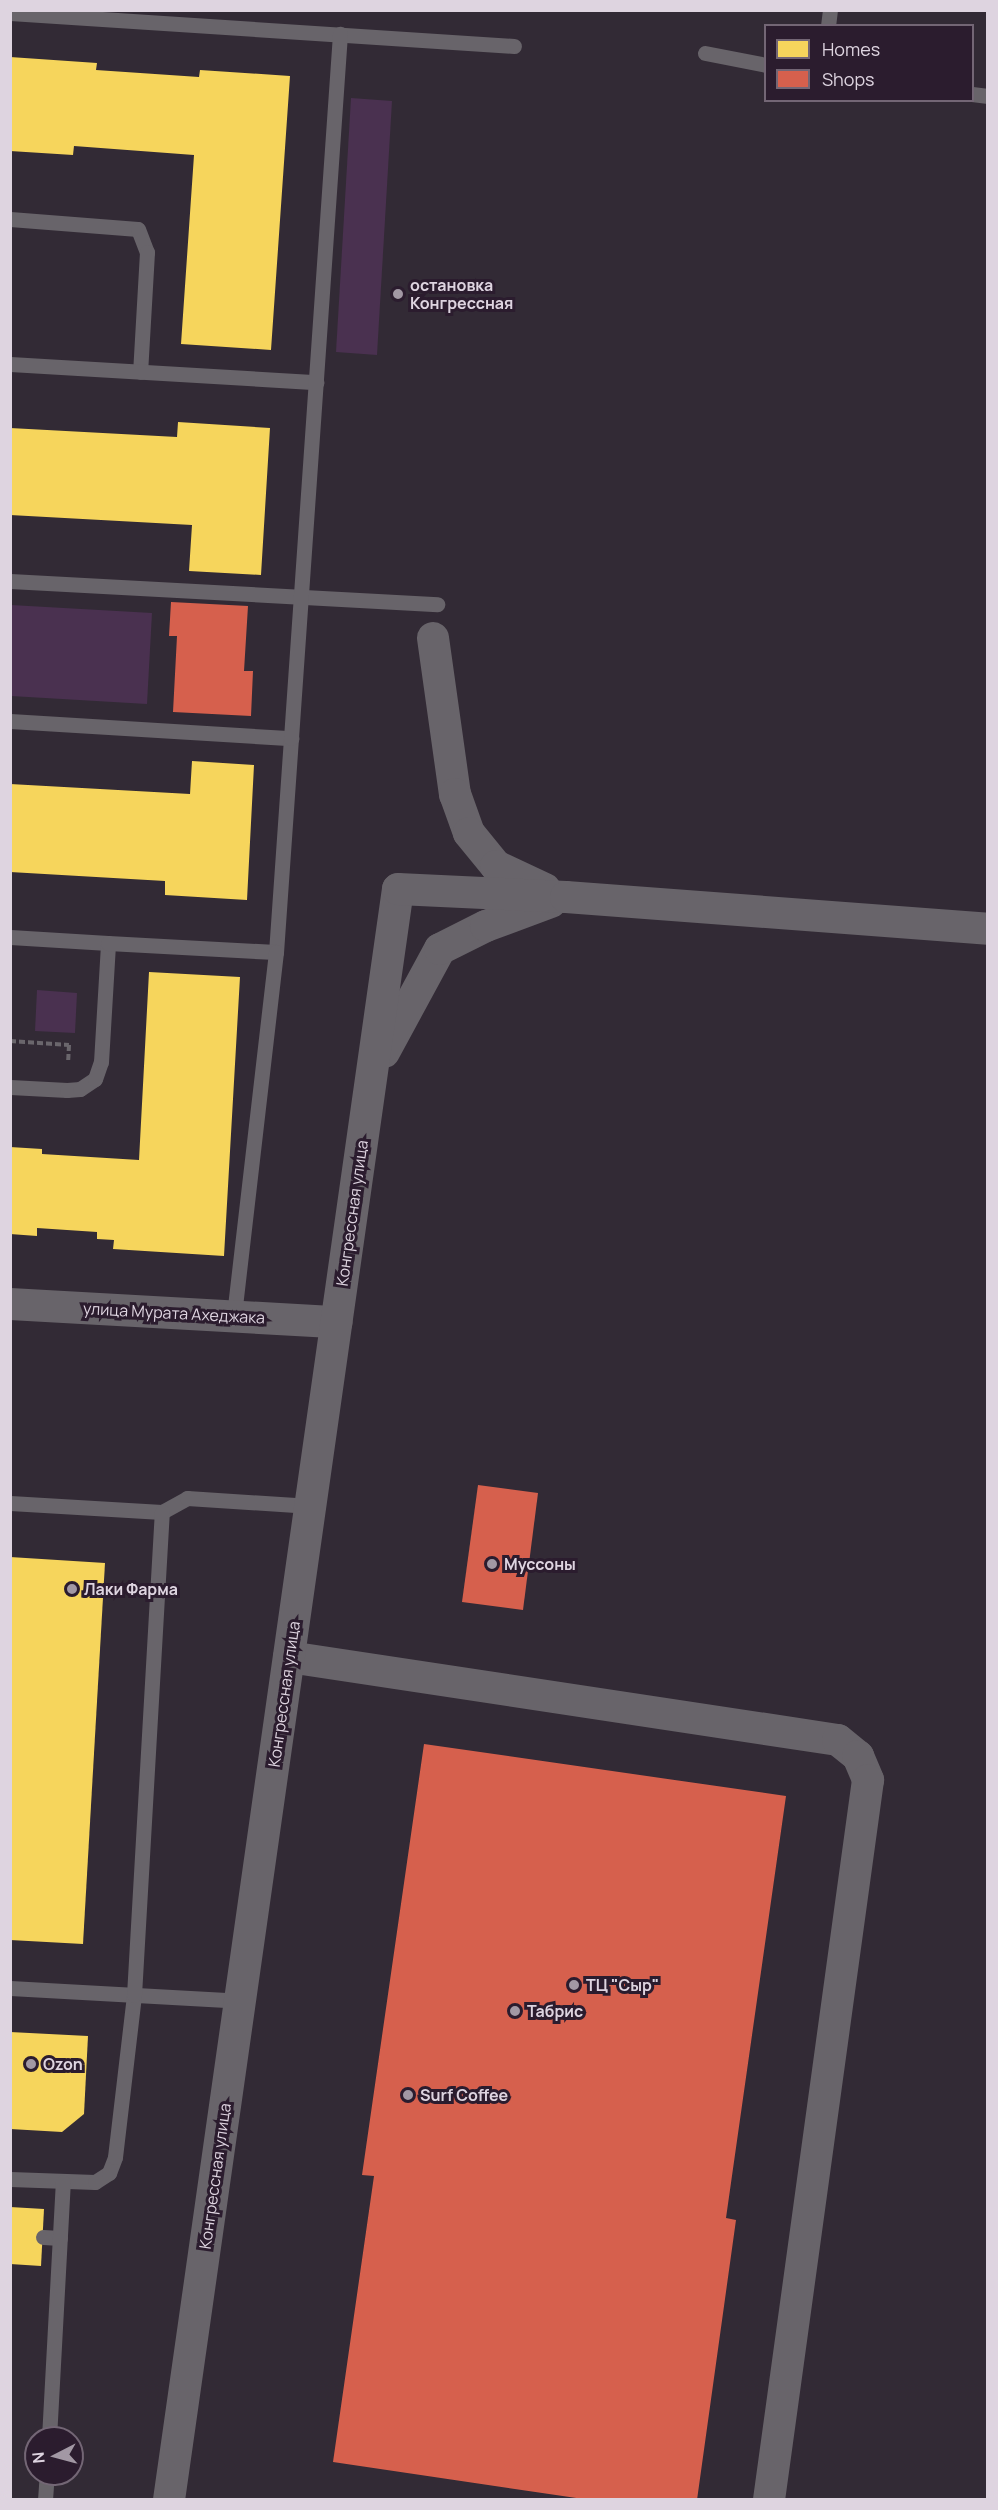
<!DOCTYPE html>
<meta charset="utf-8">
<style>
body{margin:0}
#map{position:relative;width:998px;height:2510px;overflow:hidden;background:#322a35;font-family:Manrope,sans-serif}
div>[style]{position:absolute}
.green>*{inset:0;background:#4a3150}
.homes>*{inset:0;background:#f6d55c}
.shops>*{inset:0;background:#d6604d}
.path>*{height:4px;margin-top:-2px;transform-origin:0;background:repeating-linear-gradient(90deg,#6a666c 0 6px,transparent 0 9px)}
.service>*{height:15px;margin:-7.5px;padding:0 7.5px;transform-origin:7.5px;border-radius:7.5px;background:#68646a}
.minor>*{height:32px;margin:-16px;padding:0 16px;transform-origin:16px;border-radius:16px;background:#68646a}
.dots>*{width:16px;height:16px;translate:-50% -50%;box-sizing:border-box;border:3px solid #2b1c2e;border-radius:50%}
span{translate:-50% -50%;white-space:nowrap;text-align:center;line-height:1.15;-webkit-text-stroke:6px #2b1c2e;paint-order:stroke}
.poi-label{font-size:16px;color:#ded4e0;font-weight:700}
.left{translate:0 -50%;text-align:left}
.street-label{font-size:16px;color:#ded4e0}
.frame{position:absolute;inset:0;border:12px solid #ded4e0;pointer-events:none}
.legend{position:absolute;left:764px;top:24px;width:210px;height:78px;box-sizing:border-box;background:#2b1c2e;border:2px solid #736675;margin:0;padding:8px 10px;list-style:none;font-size:18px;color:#ded4e0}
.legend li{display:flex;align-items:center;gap:12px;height:30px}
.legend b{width:30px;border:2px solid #736675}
.north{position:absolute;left:24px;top:2426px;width:60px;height:60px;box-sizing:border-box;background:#2b1c2e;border:2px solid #736675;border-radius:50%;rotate:264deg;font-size:16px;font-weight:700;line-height:24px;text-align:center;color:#ded4e0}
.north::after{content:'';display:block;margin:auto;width:21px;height:27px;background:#a298a4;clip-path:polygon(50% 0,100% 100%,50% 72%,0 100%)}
</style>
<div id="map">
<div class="green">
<i style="clip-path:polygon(351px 98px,392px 101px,377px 355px,336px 352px)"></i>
<i style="clip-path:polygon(11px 605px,152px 613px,147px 704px,11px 696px)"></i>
<i style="clip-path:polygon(37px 990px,77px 993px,75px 1033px,35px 1031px)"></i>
</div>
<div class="homes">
<i style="clip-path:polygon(10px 57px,97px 63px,96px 70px,199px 77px,200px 70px,290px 76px,271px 350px,181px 344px,194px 155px,74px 146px,73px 155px,10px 151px)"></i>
<i style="clip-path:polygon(178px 422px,270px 428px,261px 575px,189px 571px,192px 525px,10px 515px,10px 428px,177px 437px)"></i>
<i style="clip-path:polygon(192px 761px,254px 765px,247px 900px,165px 895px,165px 881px,10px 872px,10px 784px,190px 794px)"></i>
<i style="clip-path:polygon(149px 972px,240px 977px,224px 1256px,113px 1249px,114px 1240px,97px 1239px,97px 1232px,37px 1228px,37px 1236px,10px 1234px,10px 1147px,42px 1149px,42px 1154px,139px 1160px)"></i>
<i style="clip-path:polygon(10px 1557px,105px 1563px,83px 1944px,10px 1940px)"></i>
<i style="clip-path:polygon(10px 2032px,88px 2036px,84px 2114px,62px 2132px,10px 2129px)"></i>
<i style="clip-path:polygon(10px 2207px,44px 2209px,41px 2266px,10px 2264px)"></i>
</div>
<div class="shops">
<i style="clip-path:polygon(171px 602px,248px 606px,244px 671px,253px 671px,251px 716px,173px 712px,177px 636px,169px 636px)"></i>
<i style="clip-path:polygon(478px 1485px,538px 1493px,523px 1610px,462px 1602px)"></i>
<i style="clip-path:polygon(424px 1744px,786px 1796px,726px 2218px,736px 2220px,697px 2500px,590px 2500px,333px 2462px,374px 2176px,362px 2175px)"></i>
</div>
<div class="path">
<i style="left:10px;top:1041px;width:59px;rotate:3.9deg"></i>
<i style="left:69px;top:1045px;width:18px;rotate:93deg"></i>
</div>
<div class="service">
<i style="left:10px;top:13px;width:505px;rotate:3.75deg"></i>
<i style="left:828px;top:26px;width:16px;rotate:-83deg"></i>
<i style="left:705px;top:53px;width:62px;rotate:11.1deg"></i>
<i style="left:972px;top:94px;width:16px;rotate:7deg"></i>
<i style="left:10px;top:219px;width:128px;rotate:4.5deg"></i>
<i style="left:138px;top:229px;width:25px;rotate:69deg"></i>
<i style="left:147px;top:252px;width:120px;rotate:93.3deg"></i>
<i style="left:10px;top:364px;width:307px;rotate:3.4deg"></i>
<i style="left:10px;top:581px;width:428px;rotate:3.1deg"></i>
<i style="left:10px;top:721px;width:282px;rotate:3.5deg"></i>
<i style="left:291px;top:738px;width:215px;rotate:94deg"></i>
<i style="left:291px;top:738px;width:706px;rotate:-86.02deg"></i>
<i style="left:10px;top:937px;width:98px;rotate:3.5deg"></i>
<i style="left:10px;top:1087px;width:57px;rotate:3deg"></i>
<i style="left:67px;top:1090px;width:13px;rotate:-4deg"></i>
<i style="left:80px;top:1089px;width:18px;rotate:-34deg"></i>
<i style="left:95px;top:1079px;width:18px;rotate:-71deg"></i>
<i style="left:101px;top:1062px;width:119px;rotate:-86.6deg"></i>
<i style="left:108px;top:943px;width:168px;rotate:3.1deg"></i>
<i style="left:276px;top:952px;width:367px;rotate:96.6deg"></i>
<i style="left:10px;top:1503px;width:152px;rotate:3.4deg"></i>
<i style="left:162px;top:1512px;width:29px;rotate:-29deg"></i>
<i style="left:187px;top:1498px;width:124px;rotate:3.7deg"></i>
<i style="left:10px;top:1988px;width:230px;rotate:3.2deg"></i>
<i style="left:10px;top:2179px;width:85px;rotate:2deg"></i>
<i style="left:95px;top:2182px;width:17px;rotate:-33deg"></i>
<i style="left:109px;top:2173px;width:17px;rotate:-69deg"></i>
<i style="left:115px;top:2157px;width:163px;rotate:-83.3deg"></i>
<i style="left:134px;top:1995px;width:484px;rotate:-86.7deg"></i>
<i style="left:43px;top:2237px;width:17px;rotate:3deg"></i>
<i style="left:49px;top:2438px;width:256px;rotate:-86.9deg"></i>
<i style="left:45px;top:2500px;width:26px;rotate:-86deg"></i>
</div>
<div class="minor">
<i style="left:433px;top:638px;width:158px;rotate:82deg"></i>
<i style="left:455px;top:794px;width:41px;rotate:70.3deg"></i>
<i style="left:469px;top:833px;width:43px;rotate:50.7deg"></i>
<i style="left:496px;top:866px;width:54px;rotate:25.1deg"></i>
<i style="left:384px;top:1052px;width:117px;rotate:-61.5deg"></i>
<i style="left:440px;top:949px;width:51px;rotate:-26.6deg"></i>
<i style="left:486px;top:926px;width:69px;rotate:-20.3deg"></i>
<i style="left:10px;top:1304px;width:327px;rotate:3.2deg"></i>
<i style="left:289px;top:1657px;width:555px;rotate:8.6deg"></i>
<i style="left:838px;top:1740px;width:26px;rotate:39deg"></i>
<i style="left:858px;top:1756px;width:26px;rotate:67deg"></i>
<i style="left:868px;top:1780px;width:727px;rotate:97.83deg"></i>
<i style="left:169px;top:2500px;width:1627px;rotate:-81.91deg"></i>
<i style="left:398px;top:889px;width:168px;rotate:2.7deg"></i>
<i style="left:566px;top:897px;width:423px;rotate:4.3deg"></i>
</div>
<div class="dots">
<i style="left:398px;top:294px;background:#a298a4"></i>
<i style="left:492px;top:1564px;background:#a298a4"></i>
<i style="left:72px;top:1589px;background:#a298a4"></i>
<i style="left:574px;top:1985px;background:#a298a4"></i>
<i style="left:515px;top:2011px;background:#a298a4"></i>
<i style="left:31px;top:2064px;background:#a298a4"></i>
<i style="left:408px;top:2095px;background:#a298a4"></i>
</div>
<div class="poi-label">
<span class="left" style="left:410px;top:294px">остановка<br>Конгрессная</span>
<span class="left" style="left:504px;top:1564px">Муссоны</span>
<span class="left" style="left:84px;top:1589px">Лаки Фарма</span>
<span class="left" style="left:586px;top:1985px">ТЦ "Сыр"</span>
<span class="left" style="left:527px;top:2011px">Табрис</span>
<span class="left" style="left:43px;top:2064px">Ozon</span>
<span class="left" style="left:420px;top:2095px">Surf Coffee</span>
</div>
<div class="street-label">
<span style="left:352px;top:1213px;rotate:-82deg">Конгрессная улица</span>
<span style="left:174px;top:1313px;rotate:3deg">улица Мурата Ахеджака</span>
<span style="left:284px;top:1694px;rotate:-82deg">Конгрессная улица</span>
<span style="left:215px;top:2176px;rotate:-82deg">Конгрессная улица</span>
</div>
<div class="frame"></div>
<ul class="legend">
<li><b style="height:16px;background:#f6d55c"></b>Homes</li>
<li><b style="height:16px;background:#d6604d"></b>Shops</li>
</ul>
<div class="north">N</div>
</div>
